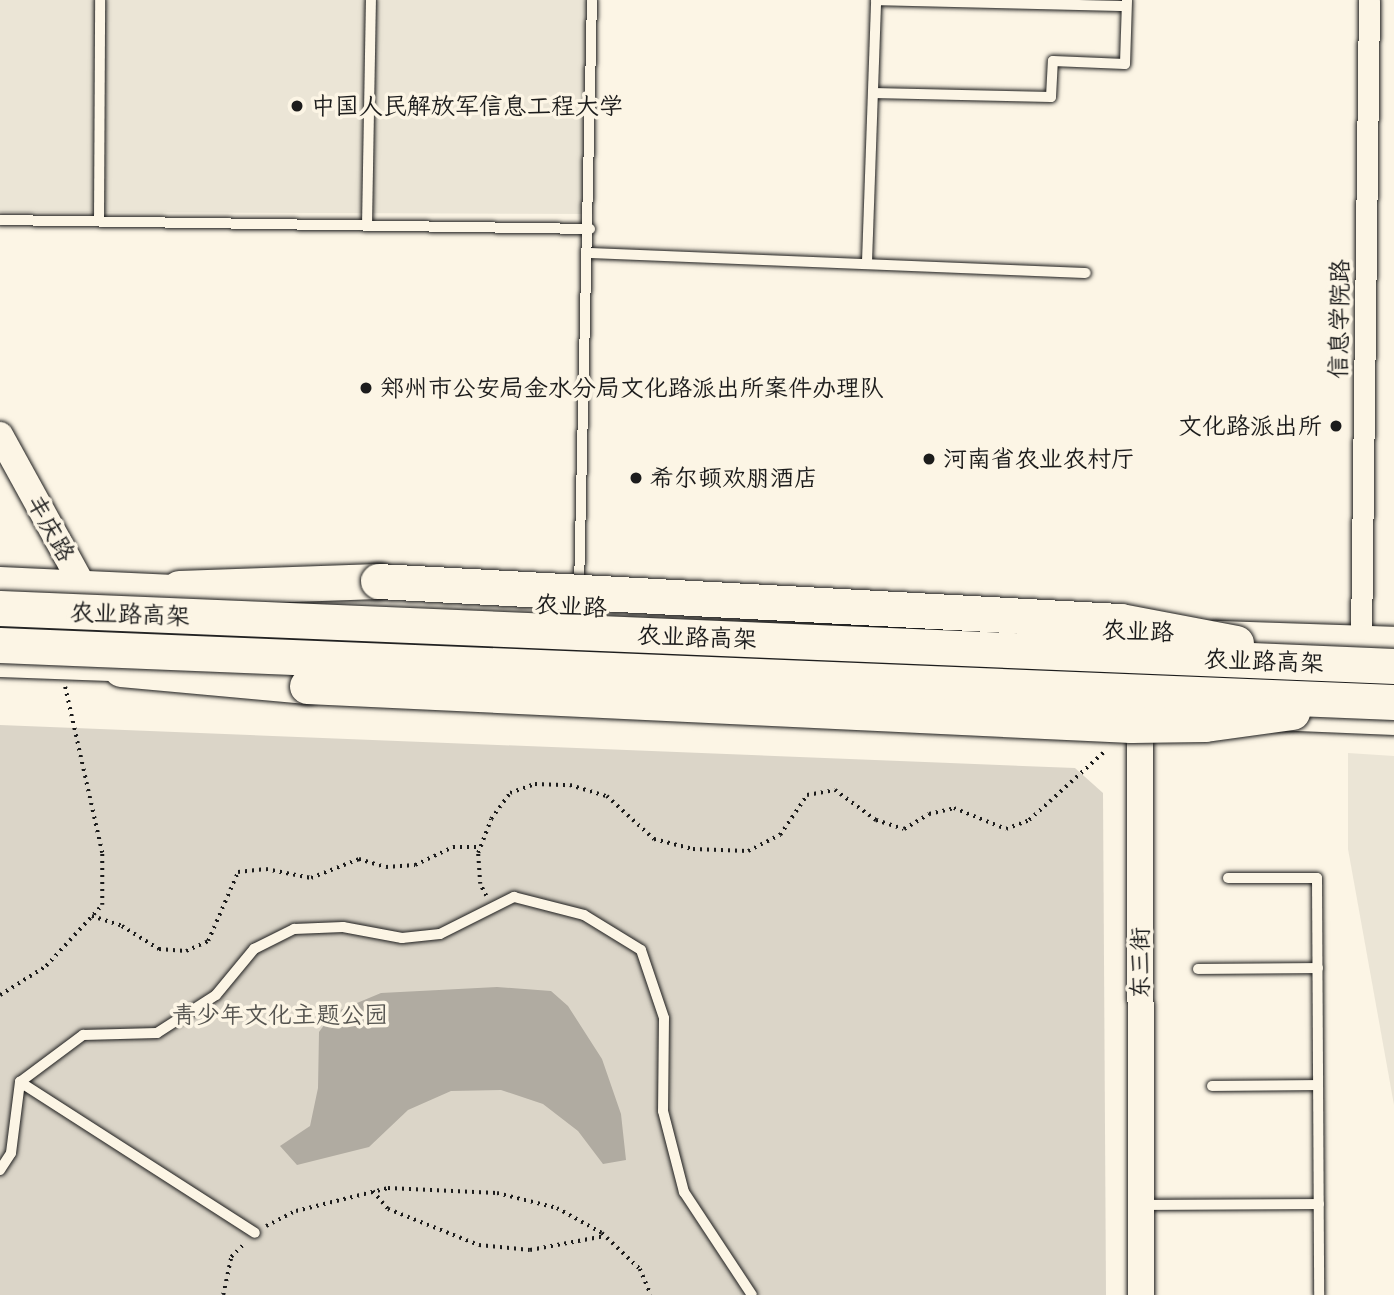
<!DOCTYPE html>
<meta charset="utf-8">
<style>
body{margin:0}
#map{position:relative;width:1394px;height:1295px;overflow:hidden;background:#fcf5e5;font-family:"Patrick Hand","LXGW WenKai TC",sans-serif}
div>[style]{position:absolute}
.built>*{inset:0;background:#ebe5d6}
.green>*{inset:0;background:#dbd5c8}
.water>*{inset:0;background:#b0aba1}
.path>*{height:3.5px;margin-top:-1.75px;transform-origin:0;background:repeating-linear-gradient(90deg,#1c1c1c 0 2px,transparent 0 7px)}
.roads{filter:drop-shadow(0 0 2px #1c1c1c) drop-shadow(0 0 2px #1c1c1c)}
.service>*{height:10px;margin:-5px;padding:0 5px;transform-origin:5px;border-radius:5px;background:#fcf5e5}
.minor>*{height:21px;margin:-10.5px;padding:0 10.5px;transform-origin:10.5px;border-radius:10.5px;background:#fcf5e5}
.tertiary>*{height:26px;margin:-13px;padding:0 13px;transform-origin:13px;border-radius:13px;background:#fcf5e5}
.trunk>*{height:35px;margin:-17.5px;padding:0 17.5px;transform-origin:17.5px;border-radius:17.5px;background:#fcf5e5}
.bridges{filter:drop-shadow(0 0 2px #1c1c1c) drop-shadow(0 0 2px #1c1c1c)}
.trunk-bridge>*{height:35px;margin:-17.5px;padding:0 17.5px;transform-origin:17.5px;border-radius:17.5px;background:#fcf5e5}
.dots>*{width:19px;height:19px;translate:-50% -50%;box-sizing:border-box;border:4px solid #fcf5e5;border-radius:50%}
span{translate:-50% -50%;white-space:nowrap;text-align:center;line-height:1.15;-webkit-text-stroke:7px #fcf5e5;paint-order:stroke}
.poi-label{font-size:24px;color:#1c1c1c}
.left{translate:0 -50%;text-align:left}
.right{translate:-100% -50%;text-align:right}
.street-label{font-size:24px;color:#1c1c1c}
.park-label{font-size:24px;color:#555450}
</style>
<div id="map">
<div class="built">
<i style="clip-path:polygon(0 0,594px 0,593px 214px,0 212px)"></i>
<i style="clip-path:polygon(1348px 753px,1394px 756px,1394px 1105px,1348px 849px)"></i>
</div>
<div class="green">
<i style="clip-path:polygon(0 725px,1075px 768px,1103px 793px,1106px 1295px,0 1295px)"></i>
</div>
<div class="water">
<i style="clip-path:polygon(497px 987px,551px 991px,568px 1006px,602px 1059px,621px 1114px,626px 1160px,603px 1164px,578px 1131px,543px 1104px,501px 1090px,451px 1091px,408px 1110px,369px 1147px,297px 1165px,280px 1146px,310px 1126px,318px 1088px,319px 1032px,333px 1013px,381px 993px)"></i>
</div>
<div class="path">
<i style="left:486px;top:896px;width:13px;rotate:-117deg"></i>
<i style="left:480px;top:884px;width:31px;rotate:-94deg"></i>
<i style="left:478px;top:853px;width:36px;rotate:-69deg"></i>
<i style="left:491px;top:819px;width:32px;rotate:-54deg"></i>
<i style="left:510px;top:793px;width:27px;rotate:-20deg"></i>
<i style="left:535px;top:784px;width:35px;rotate:2deg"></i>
<i style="left:570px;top:785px;width:39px;rotate:17deg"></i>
<i style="left:607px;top:796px;width:64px;rotate:42.5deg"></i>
<i style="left:654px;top:839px;width:40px;rotate:14.4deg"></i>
<i style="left:693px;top:849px;width:55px;rotate:2.1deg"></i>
<i style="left:748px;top:851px;width:36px;rotate:-27deg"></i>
<i style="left:780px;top:835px;width:48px;rotate:-56deg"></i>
<i style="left:807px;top:795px;width:28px;rotate:-10deg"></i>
<i style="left:835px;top:790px;width:51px;rotate:36.2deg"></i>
<i style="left:876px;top:820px;width:29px;rotate:18deg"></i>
<i style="left:904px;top:829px;width:29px;rotate:-31deg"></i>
<i style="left:929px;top:814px;width:26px;rotate:-13deg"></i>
<i style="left:954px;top:808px;width:56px;rotate:22deg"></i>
<i style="left:1006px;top:829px;width:25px;rotate:-21deg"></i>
<i style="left:1029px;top:820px;width:103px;rotate:-42.2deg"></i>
<i style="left:92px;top:916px;width:32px;rotate:18deg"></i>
<i style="left:122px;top:926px;width:44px;rotate:31.9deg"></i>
<i style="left:159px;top:949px;width:27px;rotate:4deg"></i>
<i style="left:186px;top:951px;width:24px;rotate:-24deg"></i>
<i style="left:208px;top:941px;width:75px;rotate:-66.5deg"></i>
<i style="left:238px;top:872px;width:28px;rotate:-6deg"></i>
<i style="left:266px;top:869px;width:46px;rotate:11.3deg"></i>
<i style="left:311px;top:878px;width:52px;rotate:-21.6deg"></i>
<i style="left:359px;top:859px;width:28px;rotate:17deg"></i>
<i style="left:386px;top:867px;width:29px;rotate:-4deg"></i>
<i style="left:415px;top:865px;width:42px;rotate:-25.3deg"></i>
<i style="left:453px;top:847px;width:25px"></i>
<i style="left:0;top:995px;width:54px;rotate:-32.2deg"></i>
<i style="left:46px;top:966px;width:83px;rotate:-47.4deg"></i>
<i style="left:102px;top:905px;width:52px;rotate:-90deg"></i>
<i style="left:102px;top:853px;width:170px;rotate:-102.6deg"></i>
<i style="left:373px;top:1191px;width:23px;rotate:50deg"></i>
<i style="left:388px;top:1209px;width:98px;rotate:21.6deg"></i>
<i style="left:479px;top:1245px;width:51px;rotate:5.6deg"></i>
<i style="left:530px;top:1250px;width:76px;rotate:-10.6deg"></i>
<i style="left:266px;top:1226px;width:34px;rotate:-27deg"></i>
<i style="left:296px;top:1211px;width:95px;rotate:-14deg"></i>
<i style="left:388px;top:1188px;width:109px;rotate:2.6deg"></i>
<i style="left:497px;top:1193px;width:62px;rotate:14deg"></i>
<i style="left:557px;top:1208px;width:51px;rotate:29.1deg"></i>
<i style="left:602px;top:1233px;width:52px;rotate:43.5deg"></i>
<i style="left:640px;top:1269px;width:28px;rotate:67deg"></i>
<i style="left:223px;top:1295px;width:39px;rotate:-78deg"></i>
<i style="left:231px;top:1257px;width:18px;rotate:-45deg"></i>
</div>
<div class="roads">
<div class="service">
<i style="left:876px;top:0;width:250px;rotate:1.4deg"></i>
<i style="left:873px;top:93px;width:178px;rotate:1.3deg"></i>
<i style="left:1051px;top:97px;width:36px;rotate:-87deg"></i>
<i style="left:1053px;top:61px;width:72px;rotate:2.4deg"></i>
<i style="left:1125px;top:64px;width:64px;rotate:-88.2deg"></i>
<i style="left:0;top:220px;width:590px;rotate:0.87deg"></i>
<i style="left:99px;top:220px;width:220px;rotate:-89.7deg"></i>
<i style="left:367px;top:226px;width:226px;rotate:-89deg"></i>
<i style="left:589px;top:253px;width:497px;rotate:2.3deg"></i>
<i style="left:867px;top:262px;width:262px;rotate:-88deg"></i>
<i style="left:579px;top:589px;width:589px;rotate:-88.74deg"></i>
<i style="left:1228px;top:878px;width:89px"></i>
<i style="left:1317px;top:878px;width:417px;rotate:89.7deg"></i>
<i style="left:1198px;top:969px;width:120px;rotate:-0.5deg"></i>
<i style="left:20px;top:1082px;width:279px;rotate:32.7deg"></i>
<i style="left:1212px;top:1086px;width:106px;rotate:-0.5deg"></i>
<i style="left:0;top:1170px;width:20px;rotate:-57deg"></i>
<i style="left:11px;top:1153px;width:72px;rotate:-82.8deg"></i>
<i style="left:20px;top:1082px;width:79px;rotate:-36.7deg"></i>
<i style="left:83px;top:1035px;width:74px;rotate:-1.5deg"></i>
<i style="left:157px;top:1033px;width:70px;rotate:-32.8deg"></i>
<i style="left:216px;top:995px;width:60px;rotate:-50.4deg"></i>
<i style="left:254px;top:949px;width:45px;rotate:-26.6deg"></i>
<i style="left:294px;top:929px;width:49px;rotate:-2.3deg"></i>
<i style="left:343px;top:927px;width:60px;rotate:10.6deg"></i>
<i style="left:402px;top:938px;width:38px;rotate:-6deg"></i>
<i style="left:440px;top:934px;width:83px;rotate:-26.6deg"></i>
<i style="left:514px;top:897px;width:72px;rotate:14.4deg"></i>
<i style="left:584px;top:915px;width:67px;rotate:31.6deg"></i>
<i style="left:641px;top:950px;width:72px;rotate:71.3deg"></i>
<i style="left:664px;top:1018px;width:93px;rotate:90.6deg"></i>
<i style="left:663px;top:1111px;width:84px;rotate:75.5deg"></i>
<i style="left:684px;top:1192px;width:123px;rotate:56.6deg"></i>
<i style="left:1141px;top:1205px;width:178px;rotate:-0.3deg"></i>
</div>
<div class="minor">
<i style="left:1361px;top:639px;width:639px;rotate:-89.28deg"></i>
</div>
<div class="tertiary">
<i style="left:0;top:435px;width:170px;rotate:61.2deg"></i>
<i style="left:0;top:580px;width:196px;rotate:2.6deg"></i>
<i style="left:1217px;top:634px;width:177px;rotate:1.9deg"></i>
<i style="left:0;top:664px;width:138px;rotate:2.1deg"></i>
<i style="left:1140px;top:709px;width:586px;rotate:89.9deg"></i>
<i style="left:1275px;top:717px;width:119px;rotate:2.4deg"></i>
</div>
<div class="trunk">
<i style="left:179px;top:588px;width:199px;rotate:-2deg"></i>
<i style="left:121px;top:669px;width:187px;rotate:5.2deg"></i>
</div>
</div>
<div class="bridges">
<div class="trunk-bridge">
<i style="left:378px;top:581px;width:743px;rotate:3.09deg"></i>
<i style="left:1120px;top:621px;width:118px;rotate:10.7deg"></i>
<i style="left:0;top:608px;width:1395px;rotate:2.38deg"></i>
<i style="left:0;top:645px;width:1395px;rotate:2.34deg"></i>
<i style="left:307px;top:686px;width:825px;rotate:2.71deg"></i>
<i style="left:1131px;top:725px;width:74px;rotate:-0.8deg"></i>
<i style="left:1205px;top:724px;width:88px;rotate:-7.9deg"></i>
</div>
</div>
<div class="dots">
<i style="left:297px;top:106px;background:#1c1c1c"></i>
<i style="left:366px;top:388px;background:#1c1c1c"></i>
<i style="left:1336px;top:426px;background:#1c1c1c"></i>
<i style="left:929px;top:459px;background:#1c1c1c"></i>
<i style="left:636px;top:478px;background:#1c1c1c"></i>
</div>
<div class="poi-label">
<span class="left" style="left:311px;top:106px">中国人民解放军信息工程大学</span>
<span class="left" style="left:380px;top:388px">郑州市公安局金水分局文化路派出所案件办理队</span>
<span class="right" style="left:1322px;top:426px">文化路派出所</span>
<span class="left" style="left:943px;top:459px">河南省农业农村厅</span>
<span class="left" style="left:650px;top:478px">希尔顿欢朋酒店</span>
</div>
<div class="street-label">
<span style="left:1339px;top:319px;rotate:-89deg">信息学院路</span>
<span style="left:51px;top:528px;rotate:61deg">丰庆路</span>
<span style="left:571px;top:606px;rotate:3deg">农业路</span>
<span style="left:130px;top:614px;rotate:2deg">农业路高架</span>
<span style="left:1138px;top:631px;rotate:2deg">农业路</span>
<span style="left:697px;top:637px;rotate:2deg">农业路高架</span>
<span style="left:1264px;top:661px;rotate:2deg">农业路高架</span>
<span style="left:1140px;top:963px;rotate:-90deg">东三街</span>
</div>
<div class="park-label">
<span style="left:280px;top:1015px">青少年文化主题公园</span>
</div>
</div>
